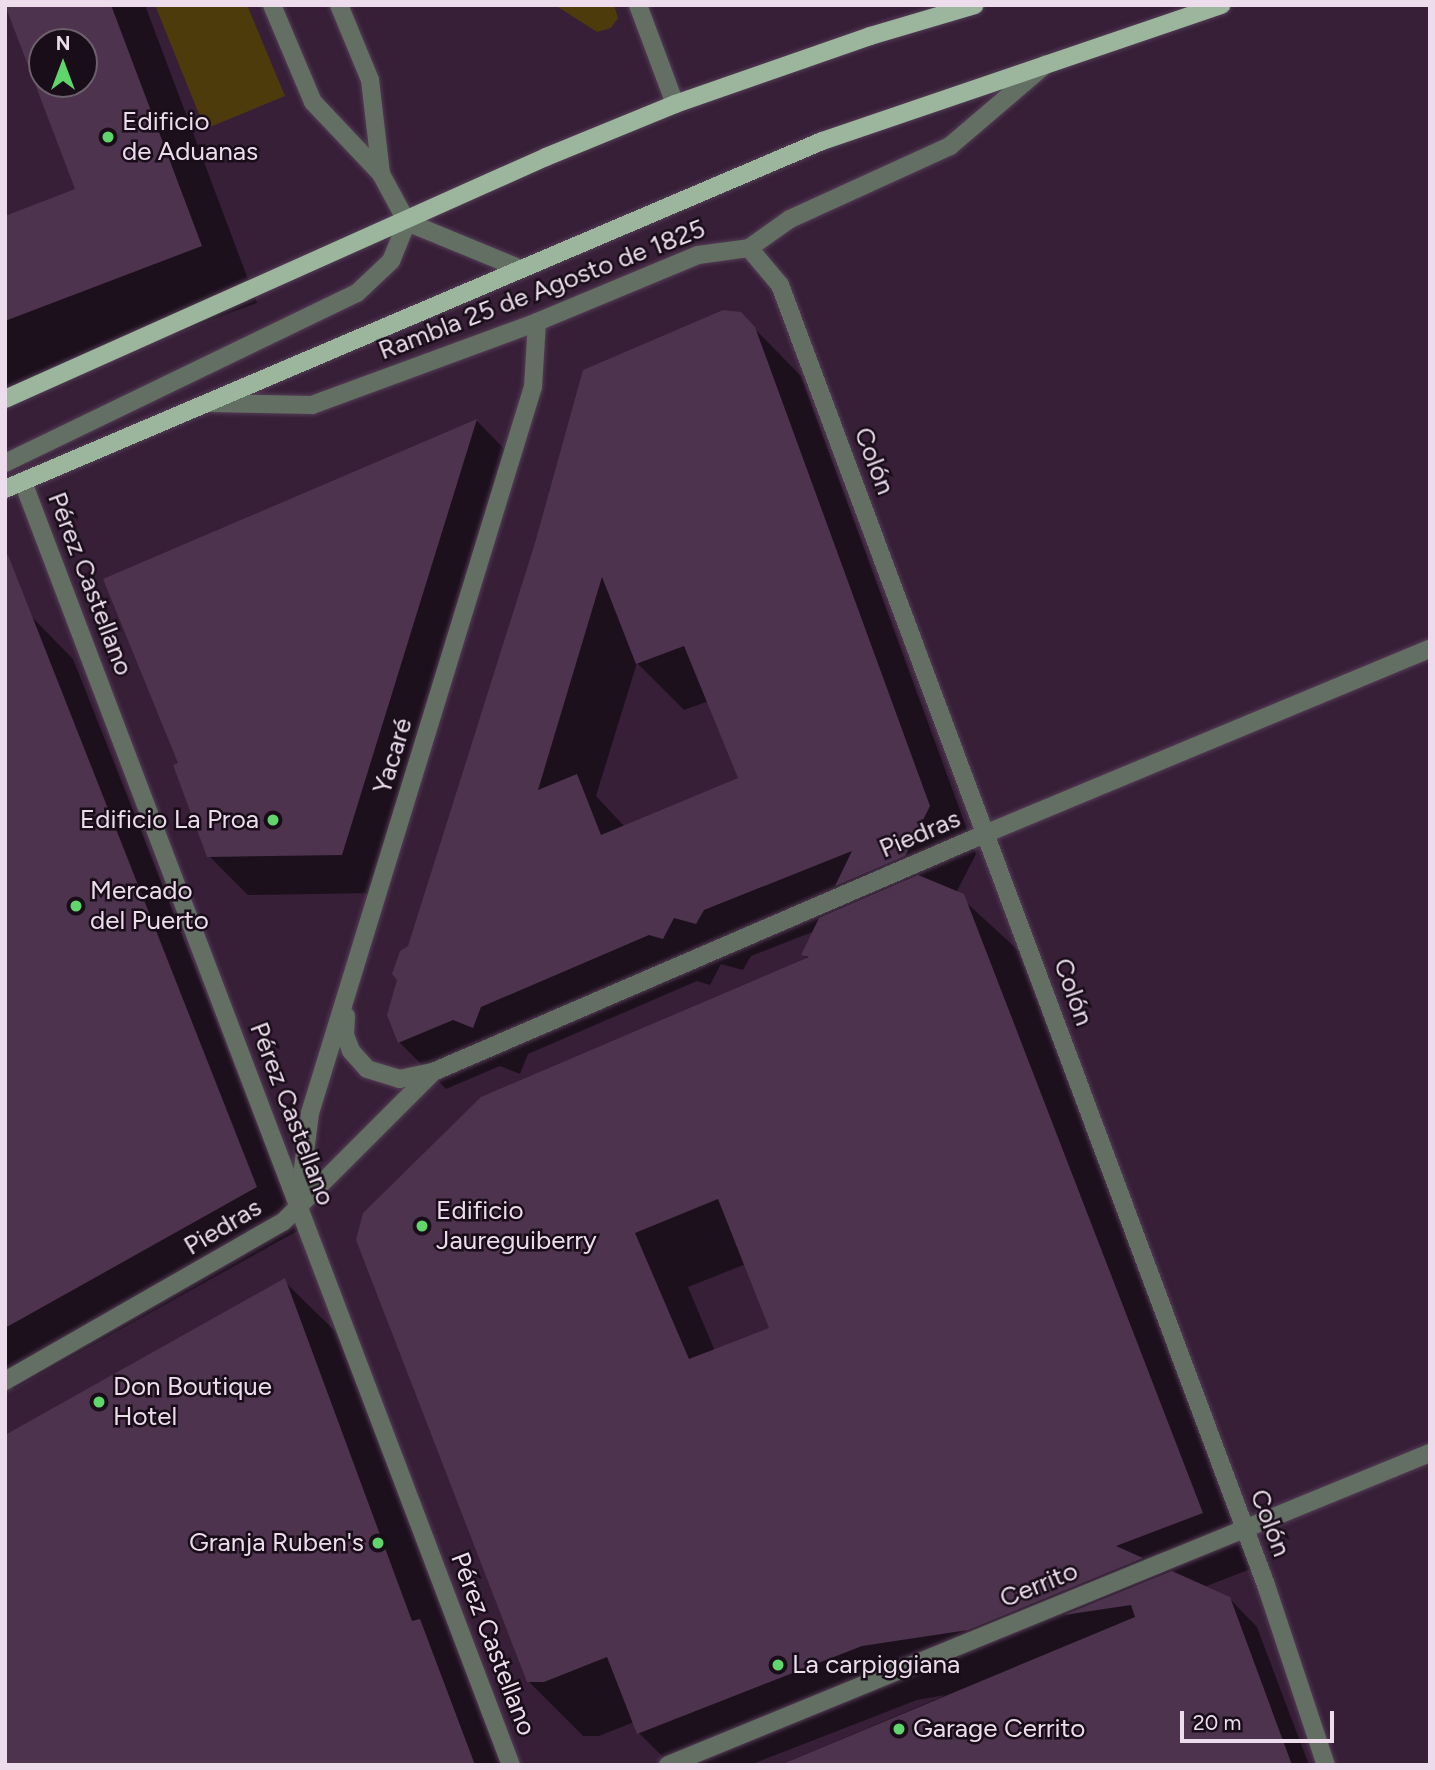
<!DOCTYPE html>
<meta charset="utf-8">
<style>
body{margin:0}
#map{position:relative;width:1435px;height:1770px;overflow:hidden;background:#371f38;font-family:Figtree,sans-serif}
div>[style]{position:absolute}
.green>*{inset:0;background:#4e3b0c}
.shadow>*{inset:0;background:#0007}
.building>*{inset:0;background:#4d334d}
.roads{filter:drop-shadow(0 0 2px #543d55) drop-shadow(0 0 2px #543d55)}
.minor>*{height:18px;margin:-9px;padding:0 9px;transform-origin:9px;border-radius:9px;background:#636f63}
.major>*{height:18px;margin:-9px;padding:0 9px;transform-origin:9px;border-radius:9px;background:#9bb69c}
.dots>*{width:19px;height:19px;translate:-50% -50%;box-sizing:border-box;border:4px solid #180d18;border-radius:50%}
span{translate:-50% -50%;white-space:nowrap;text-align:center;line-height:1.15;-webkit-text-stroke:5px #180d18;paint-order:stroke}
.poi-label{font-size:26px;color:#ecdcec}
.left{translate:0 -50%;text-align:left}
.right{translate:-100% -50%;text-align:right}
.street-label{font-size:26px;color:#ecdcec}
.frame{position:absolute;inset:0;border:7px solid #ecdcec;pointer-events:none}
.north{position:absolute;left:28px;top:28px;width:70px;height:70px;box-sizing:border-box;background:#180d18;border:2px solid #6d606d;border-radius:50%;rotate:0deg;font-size:19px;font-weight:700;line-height:28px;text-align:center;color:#ecdcec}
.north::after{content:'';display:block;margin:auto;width:24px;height:32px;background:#5fd56b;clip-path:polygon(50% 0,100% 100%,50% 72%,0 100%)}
.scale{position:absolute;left:1180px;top:1711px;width:154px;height:32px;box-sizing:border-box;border:4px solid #ecdcec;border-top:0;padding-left:9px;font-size:21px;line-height:24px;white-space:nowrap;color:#ecdcec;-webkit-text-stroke:5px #180d18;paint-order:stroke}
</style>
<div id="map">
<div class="green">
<i style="clip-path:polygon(155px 5px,247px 5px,285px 96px,205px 129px)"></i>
<i style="clip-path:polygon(555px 5px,614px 5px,618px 18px,611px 28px,597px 32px)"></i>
</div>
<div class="shadow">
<i style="clip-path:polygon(evenodd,6px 5px,145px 5px,257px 303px,5px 397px,5px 218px,78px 190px,6px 5px,42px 42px,84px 42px,84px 84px,42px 84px,42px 42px)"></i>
<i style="clip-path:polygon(evenodd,740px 314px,801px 376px,976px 854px,956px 893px,1018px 950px,1256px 1567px,1204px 1587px,1229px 1598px,1257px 1627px,1309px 1765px,780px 1765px,946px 1695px,917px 1700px,750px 1765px,671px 1765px,639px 1733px,634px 1722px,599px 1736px,583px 1736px,528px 1681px,358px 1240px,808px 959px,803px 954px,815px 931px,751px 956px,743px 970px,721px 964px,710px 985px,697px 981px,528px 1054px,520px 1074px,500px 1066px,446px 1089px,399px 1042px,409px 947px,537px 544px,740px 314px,637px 663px,684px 710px,709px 701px,741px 779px,625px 827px,596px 796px,637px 663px,740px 314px,746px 1264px,772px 1329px,715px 1351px,688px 1287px,746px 1264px)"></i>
<i style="clip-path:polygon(477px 421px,515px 460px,380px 893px,248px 895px,209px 856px,180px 764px,105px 580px)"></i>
<i style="clip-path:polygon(31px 616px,73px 659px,299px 1230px,14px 1389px,5px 1380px,5px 627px)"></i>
<i style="clip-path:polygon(284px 1281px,340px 1336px,502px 1765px,5px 1765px)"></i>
</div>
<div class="building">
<i style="clip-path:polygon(evenodd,5px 5px,111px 5px,202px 246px,5px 321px,5px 216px,75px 189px,5px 5px,42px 42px,84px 42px,84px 84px,42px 84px,42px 42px)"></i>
<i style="clip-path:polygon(evenodd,723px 310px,741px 312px,755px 327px,930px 806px,905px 856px,835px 886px,852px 851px,704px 910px,696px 924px,674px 918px,663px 939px,649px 935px,481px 1007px,473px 1028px,453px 1020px,398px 1043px,387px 1015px,397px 980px,392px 974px,400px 951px,408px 946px,535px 543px,583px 370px,723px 310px,602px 577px,636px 664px,684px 646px,738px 778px,601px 835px,577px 774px,538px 790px,602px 577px)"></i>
<i style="clip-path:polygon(477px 419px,342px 855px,207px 857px,173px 765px,178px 763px,103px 579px)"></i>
<i style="clip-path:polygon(8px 555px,257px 1187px,5px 1328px,5px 556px)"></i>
<i style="clip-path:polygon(evenodd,918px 875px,964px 894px,1203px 1513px,1116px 1546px,1143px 1558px,968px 1630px,862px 1646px,637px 1734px,607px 1657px,544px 1682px,527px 1682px,356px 1240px,363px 1213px,481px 1097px,809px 957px,801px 955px,819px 918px,918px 875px,718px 1199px,769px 1328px,689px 1359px,635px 1233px,718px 1199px)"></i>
<i style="clip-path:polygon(285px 1278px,412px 1621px,420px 1619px,475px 1765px,5px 1765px,5px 1435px)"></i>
<i style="clip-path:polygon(1172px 1571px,1230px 1597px,1292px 1765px,780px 1765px,1135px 1617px,1131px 1605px,1064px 1615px)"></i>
</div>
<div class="roads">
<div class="minor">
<i style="left:272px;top:5px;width:105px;rotate:67.1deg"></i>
<i style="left:313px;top:102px;width:99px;rotate:46.6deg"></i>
<i style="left:381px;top:174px;width:55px;rotate:61.6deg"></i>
<i style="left:339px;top:5px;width:81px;rotate:67.5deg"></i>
<i style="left:370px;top:80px;width:95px;rotate:83.3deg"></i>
<i style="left:638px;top:5px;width:106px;rotate:69.5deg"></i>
<i style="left:407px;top:222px;width:123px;rotate:22.4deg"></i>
<i style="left:749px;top:248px;width:48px;rotate:50deg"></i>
<i style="left:780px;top:285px;width:1388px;rotate:69.5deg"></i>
<i style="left:1266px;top:1585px;width:190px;rotate:71.6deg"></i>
<i style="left:209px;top:403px;width:103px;rotate:1.1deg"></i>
<i style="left:312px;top:405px;width:240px;rotate:-20.2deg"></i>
<i style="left:537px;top:322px;width:174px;rotate:-22.6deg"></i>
<i style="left:698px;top:255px;width:51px;rotate:-7.8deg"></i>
<i style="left:749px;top:248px;width:50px;rotate:-35.3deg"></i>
<i style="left:790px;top:219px;width:176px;rotate:-24.5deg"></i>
<i style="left:950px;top:146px;width:126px;rotate:-40.5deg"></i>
<i style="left:5px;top:463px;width:391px;rotate:-25.8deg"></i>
<i style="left:357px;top:293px;width:47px;rotate:-43.3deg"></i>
<i style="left:391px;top:261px;width:42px;rotate:-67.7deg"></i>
<i style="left:23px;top:482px;width:1373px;rotate:69.18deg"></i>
<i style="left:346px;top:1016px;width:19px;rotate:93deg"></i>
<i style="left:345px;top:1035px;width:17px;rotate:69deg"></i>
<i style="left:351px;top:1051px;width:24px;rotate:48deg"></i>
<i style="left:367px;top:1069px;width:34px;rotate:17deg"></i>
<i style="left:399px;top:1079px;width:35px;rotate:-12deg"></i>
<i style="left:299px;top:1200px;width:88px;rotate:-82.8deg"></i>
<i style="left:310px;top:1113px;width:759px;rotate:-72.93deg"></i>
<i style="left:533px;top:387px;width:65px;rotate:-86.5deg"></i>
<i style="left:5px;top:1381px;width:320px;rotate:-29.8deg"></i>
<i style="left:283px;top:1222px;width:212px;rotate:-45deg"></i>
<i style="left:433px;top:1072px;width:603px;rotate:-23.34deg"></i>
<i style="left:987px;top:833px;width:480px;rotate:-22.6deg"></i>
<i style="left:668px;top:1765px;width:823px;rotate:-22.27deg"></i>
</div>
<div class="major">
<i style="left:5px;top:399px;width:593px;rotate:-24.1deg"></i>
<i style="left:546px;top:157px;width:139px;rotate:-22.3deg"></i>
<i style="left:675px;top:104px;width:207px;rotate:-19.2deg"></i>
<i style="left:870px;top:36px;width:109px;rotate:-16.4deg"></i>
<i style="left:5px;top:489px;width:888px;rotate:-23.07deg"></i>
<i style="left:822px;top:141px;width:422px;rotate:-18.8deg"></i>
</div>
</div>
<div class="dots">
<i style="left:108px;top:137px;background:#5fd56b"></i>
<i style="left:273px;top:820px;background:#5fd56b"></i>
<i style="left:76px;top:906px;background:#5fd56b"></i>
<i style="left:422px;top:1226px;background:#5fd56b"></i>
<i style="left:99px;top:1402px;background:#5fd56b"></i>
<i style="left:378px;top:1543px;background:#5fd56b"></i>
<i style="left:778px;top:1665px;background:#5fd56b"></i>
<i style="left:899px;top:1729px;background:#5fd56b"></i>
</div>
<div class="poi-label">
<span class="left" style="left:122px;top:137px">Edificio<br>de Aduanas</span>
<span class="right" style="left:259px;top:820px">Edificio La Proa</span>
<span class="left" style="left:90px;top:906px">Mercado<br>del Puerto</span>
<span class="left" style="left:436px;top:1226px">Edificio<br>Jaureguiberry</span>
<span class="left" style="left:113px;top:1402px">Don Boutique<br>Hotel</span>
<span class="right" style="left:364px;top:1543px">Granja Ruben's</span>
<span class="left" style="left:792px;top:1665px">La carpiggiana</span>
<span class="left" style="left:913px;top:1729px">Garage Cerrito</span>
</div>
<div class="street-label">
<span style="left:542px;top:290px;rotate:-21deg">Rambla 25 de Agosto de 1825</span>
<span style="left:874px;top:461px;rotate:69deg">Colón</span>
<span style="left:90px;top:584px;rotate:69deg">Pérez Castellano</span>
<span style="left:393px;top:756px;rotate:-73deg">Yacaré</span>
<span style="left:920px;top:834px;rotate:-23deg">Piedras</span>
<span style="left:1073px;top:992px;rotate:70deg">Colón</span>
<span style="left:292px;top:1114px;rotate:69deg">Pérez Castellano</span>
<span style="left:223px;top:1227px;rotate:-31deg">Piedras</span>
<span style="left:1270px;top:1523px;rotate:69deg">Colón</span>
<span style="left:1039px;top:1585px;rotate:-22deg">Cerrito</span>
<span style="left:493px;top:1644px;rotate:69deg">Pérez Castellano</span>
</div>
<div class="frame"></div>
<div class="north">N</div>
<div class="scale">20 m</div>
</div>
